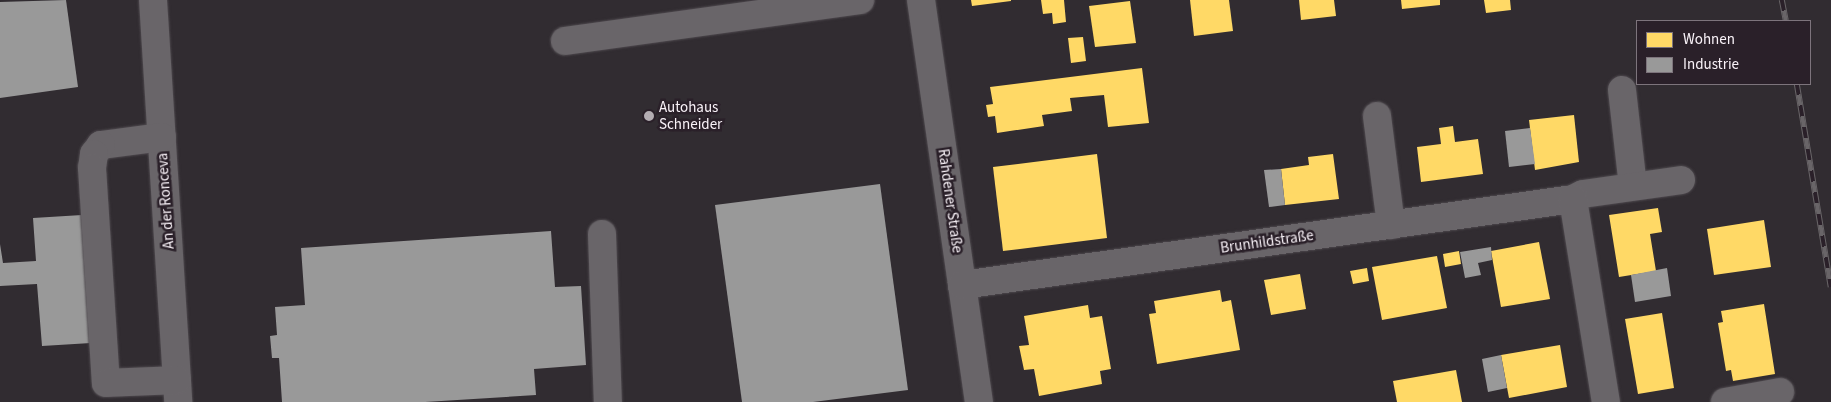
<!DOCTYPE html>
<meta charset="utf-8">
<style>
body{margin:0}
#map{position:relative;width:1831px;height:402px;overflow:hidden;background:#312c31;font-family:"Source Sans 3",sans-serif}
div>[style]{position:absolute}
.homes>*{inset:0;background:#ffd966}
.industry>*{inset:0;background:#999}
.roads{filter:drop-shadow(0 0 1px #4e494e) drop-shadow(0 0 1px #4e494e)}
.minor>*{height:28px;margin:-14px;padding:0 14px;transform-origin:14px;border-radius:14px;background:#696569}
.rail>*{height:5.5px;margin-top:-2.75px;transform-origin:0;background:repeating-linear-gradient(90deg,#2a2029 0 11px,#696568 0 22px);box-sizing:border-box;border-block:1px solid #696568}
.dots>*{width:14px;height:14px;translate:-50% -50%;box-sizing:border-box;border:2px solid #2a2029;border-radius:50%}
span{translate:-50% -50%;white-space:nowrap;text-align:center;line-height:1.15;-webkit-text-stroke:5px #2a2029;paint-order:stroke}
.poi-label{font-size:15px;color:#f9f2f8}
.left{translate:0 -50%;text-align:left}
.street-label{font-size:15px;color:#f9f2f8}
.legend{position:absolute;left:1636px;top:20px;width:175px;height:65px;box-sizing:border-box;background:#2a2029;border:1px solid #7d747c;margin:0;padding:6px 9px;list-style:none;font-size:15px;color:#f9f2f8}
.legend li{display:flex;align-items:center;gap:10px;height:25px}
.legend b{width:25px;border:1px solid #7d747c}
</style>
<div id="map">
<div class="homes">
<i style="clip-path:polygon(971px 0,1011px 0,1011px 1px,972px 6px)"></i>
<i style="clip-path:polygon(1041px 0,1064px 0,1066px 22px,1053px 24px,1052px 13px,1043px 14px)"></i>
<i style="clip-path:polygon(1190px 0,1229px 0,1233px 31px,1194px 36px)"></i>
<i style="clip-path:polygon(1299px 0,1334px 0,1336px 16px,1301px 20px)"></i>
<i style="clip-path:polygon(1401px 0,1440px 0,1440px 5px,1402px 9px)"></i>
<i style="clip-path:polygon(1484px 0,1510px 0,1511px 10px,1486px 13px)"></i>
<i style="clip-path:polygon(1130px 1px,1136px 43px,1095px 47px,1089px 6px)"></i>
<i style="clip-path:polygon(1083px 37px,1086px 61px,1071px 63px,1068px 38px)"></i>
<i style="clip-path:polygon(1142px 68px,1149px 123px,1108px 127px,1104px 95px,1070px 98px,1072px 111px,1042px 115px,1044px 126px,997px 133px,995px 116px,988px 117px,986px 105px,993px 104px,990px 87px)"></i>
<i style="clip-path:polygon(1574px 115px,1579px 162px,1535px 170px,1529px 120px)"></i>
<i style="clip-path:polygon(1453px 126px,1455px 142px,1478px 139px,1483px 174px,1421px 182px,1417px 147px,1441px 144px,1439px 128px)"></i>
<i style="clip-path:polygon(1097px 154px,1107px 238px,1003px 251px,993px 167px)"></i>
<i style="clip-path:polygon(1333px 154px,1339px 199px,1285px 205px,1281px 169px,1309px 165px,1308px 157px)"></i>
<i style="clip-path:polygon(1658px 208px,1662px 232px,1650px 234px,1656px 271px,1619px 277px,1609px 215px)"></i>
<i style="clip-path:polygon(1764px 220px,1771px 267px,1714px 275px,1707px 229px)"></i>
<i style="clip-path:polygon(1539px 242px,1550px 299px,1501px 307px,1491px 251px)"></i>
<i style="clip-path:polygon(1459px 251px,1461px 264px,1445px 267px,1443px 254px)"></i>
<i style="clip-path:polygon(1437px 256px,1447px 308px,1382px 320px,1372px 267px)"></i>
<i style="clip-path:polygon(1367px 268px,1369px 281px,1353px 284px,1350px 271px)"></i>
<i style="clip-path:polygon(1300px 274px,1306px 309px,1271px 315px,1264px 280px)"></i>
<i style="clip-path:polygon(1220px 290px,1222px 302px,1231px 300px,1240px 350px,1157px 364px,1149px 314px,1156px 313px,1154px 301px)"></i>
<i style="clip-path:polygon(1764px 304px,1775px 374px,1733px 381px,1731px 370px,1726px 371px,1718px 323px,1723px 322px,1721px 311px)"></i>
<i style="clip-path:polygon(1088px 305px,1090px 318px,1102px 316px,1111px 369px,1100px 371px,1102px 384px,1039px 396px,1034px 369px,1024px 370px,1019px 346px,1029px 345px,1024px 316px)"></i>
<i style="clip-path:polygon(1662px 313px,1674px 388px,1638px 394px,1625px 319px)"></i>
<i style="clip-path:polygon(1560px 345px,1567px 387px,1509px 398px,1501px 355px)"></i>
<i style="clip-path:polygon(1456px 370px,1462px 402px,1397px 402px,1393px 381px)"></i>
</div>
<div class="industry">
<i style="clip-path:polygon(66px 0,78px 87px,0 98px,0 2px)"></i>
<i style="clip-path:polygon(1530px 128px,1535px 164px,1509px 167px,1505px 131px)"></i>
<i style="clip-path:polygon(1281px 169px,1285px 205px,1269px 207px,1264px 170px)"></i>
<i style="clip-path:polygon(880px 184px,908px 390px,813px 402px,742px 402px,715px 205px)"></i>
<i style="clip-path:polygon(82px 215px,91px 343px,42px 346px,37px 284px,0 286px,0 244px,3px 263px,36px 261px,33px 218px)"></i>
<i style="clip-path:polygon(551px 231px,555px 287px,581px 286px,586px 365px,534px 369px,536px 395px,425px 402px,282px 402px,279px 358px,272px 358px,270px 336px,277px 335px,275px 307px,305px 305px,301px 248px)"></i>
<i style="clip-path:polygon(1491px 247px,1492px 260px,1478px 263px,1481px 275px,1465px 278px,1460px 252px)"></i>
<i style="clip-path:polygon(1667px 268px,1671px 296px,1635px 302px,1631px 275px)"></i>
<i style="clip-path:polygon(1501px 355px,1507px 388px,1488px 392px,1482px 359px)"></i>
</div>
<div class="roads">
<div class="minor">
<i style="left:153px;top:0;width:403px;rotate:86.4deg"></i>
<i style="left:921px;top:0;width:406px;rotate:81.8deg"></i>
<i style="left:565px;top:41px;width:298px;rotate:-7.9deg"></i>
<i style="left:1622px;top:90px;width:97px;rotate:83.5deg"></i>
<i style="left:1377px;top:116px;width:110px;rotate:82.7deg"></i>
<i style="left:162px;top:137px;width:62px;rotate:172.5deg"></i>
<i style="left:101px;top:145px;width:11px;rotate:128deg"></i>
<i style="left:94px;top:154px;width:14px;rotate:98deg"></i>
<i style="left:92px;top:168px;width:215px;rotate:86.3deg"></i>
<i style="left:106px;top:383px;width:71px;rotate:-2.4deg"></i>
<i style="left:1573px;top:199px;width:11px;rotate:-27deg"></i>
<i style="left:1583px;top:194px;width:99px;rotate:-8.1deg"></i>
<i style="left:602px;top:234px;width:168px;rotate:88deg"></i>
<i style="left:962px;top:285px;width:617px;rotate:-8.01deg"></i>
<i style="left:1573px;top:199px;width:206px;rotate:80.8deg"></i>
<i style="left:1725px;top:402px;width:56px;rotate:-10.3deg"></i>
</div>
</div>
<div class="rail">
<i style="left:1782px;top:0;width:21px;rotate:79deg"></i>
<i style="left:1797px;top:84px;width:206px;rotate:80.5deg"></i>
</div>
<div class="dots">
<i style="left:649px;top:116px;background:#b3adb2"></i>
</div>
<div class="poi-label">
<span class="left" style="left:659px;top:116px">Autohaus<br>Schneider</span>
</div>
<div class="street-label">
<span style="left:166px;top:201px;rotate:-94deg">An der Ronceva</span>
<span style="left:950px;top:201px;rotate:82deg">Rahdener Straße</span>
<span style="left:1267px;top:242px;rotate:-8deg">Brunhildstraße</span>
</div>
<ul class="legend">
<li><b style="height:14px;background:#ffd966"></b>Wohnen</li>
<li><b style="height:14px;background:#999"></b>Industrie</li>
</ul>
</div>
